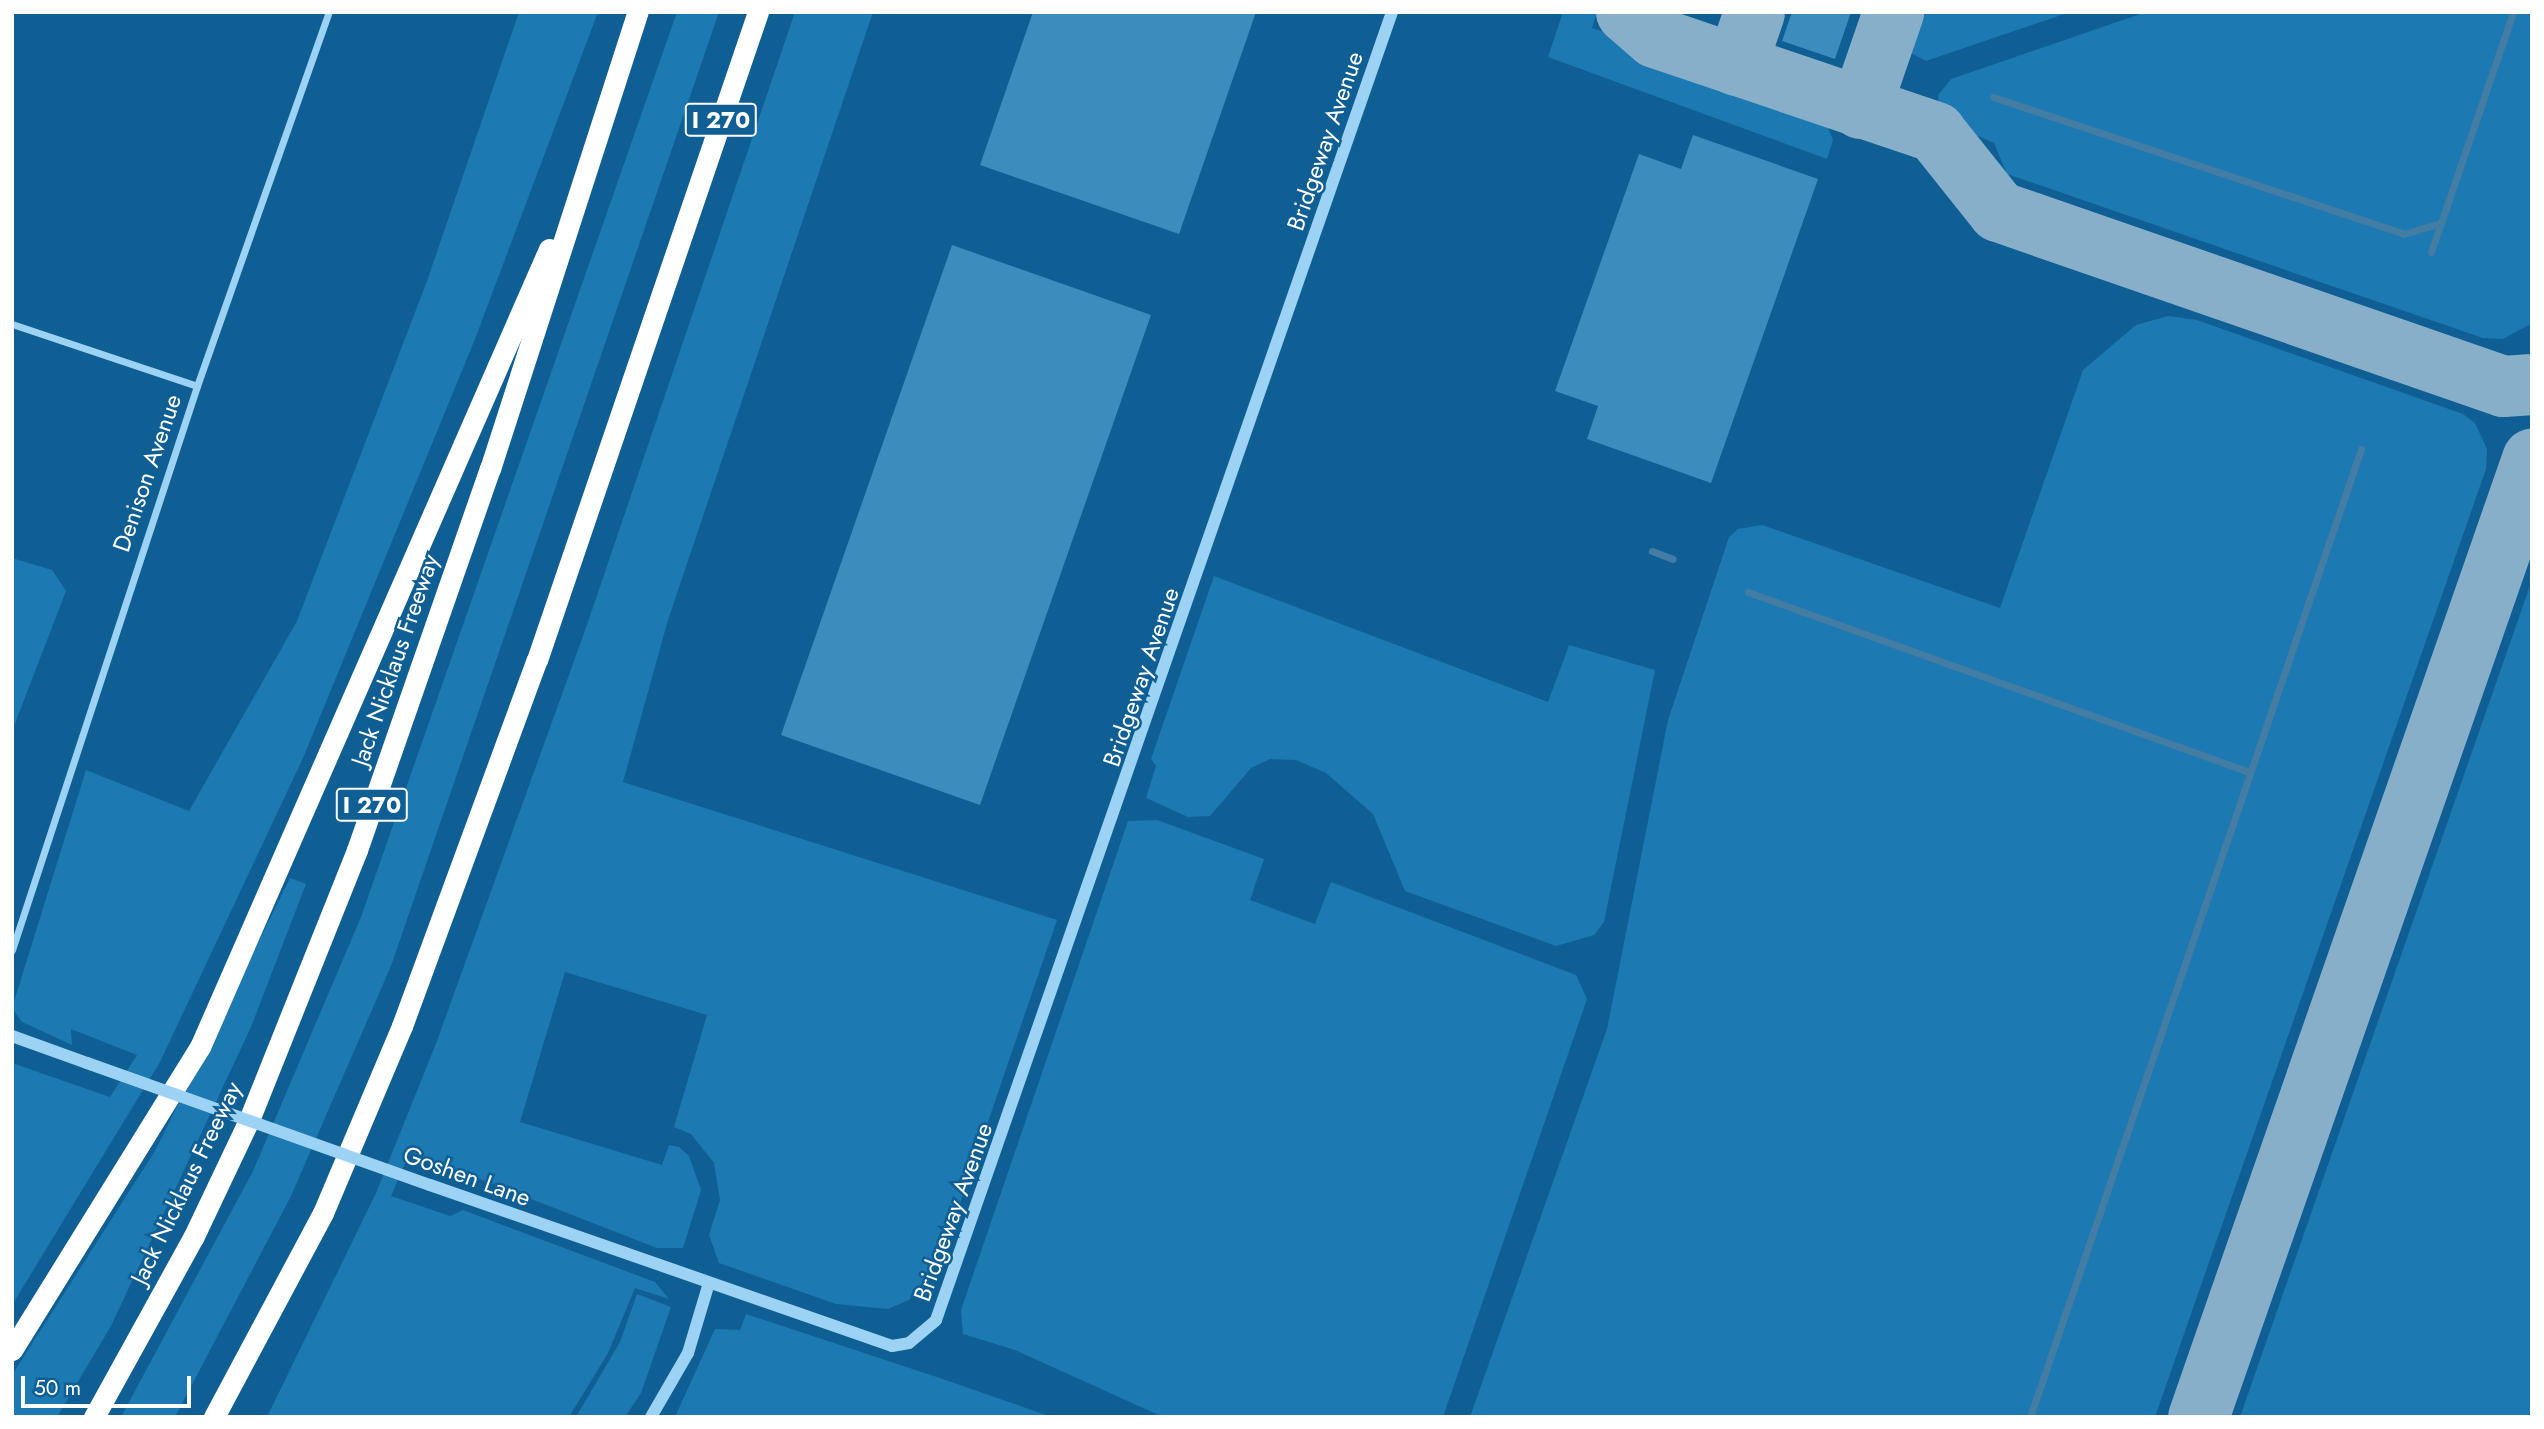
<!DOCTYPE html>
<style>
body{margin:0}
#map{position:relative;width:2544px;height:1429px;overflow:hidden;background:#0f5f94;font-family:Jost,sans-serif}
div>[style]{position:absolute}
.green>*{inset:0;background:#1d79b1}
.stream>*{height:7px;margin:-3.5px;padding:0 3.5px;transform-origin:3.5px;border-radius:3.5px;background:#437da3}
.taxiway>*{height:61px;margin:-30.5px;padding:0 30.5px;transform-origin:30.5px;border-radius:30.5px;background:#87afca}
.building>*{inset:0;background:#3c8cbe}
.minor>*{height:7px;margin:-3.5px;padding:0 3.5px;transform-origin:3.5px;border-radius:3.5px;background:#9cd3f4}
.tertiary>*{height:12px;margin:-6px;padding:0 6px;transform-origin:6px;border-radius:6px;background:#9cd3f4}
.motorway>*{height:21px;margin:-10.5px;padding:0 10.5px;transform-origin:10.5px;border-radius:10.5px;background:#fff}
.tertiary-bridge>*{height:12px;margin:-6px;padding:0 6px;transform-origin:6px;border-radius:6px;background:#9cd3f4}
span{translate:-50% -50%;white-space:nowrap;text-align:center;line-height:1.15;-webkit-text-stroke:5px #0f5f94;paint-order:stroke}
.shield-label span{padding:2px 5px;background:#0f5f94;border:2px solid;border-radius:5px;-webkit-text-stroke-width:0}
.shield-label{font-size:23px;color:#fff;font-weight:700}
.street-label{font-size:24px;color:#fff}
.frame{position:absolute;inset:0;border:14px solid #fff;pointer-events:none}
.scale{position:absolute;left:21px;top:1376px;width:170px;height:32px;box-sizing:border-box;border:4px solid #fff;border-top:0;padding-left:9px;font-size:21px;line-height:24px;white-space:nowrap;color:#fff;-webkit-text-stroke:5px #0f5f94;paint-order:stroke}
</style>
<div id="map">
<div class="green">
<i style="clip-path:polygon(519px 12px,598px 12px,475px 339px,303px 758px,160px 1062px,12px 1305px,12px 1063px,110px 1097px,137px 1055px,71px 1029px,72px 1045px,22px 1022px,12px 1008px,86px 770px,189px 811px,297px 621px,427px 281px)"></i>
<i style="clip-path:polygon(677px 12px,719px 12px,391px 966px,291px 1196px,175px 1417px,121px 1417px,253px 1171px,361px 917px)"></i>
<i style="clip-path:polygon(795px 12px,873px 12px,668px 620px,623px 782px,1057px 920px,951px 1230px,931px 1274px,909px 1300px,888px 1309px,836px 1304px,719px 1263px,709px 1235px,720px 1200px,714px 1163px,691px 1134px,674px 1127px,707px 1015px,565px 972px,520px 1122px,662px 1165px,669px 1145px,679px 1147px,689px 1156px,701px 1190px,683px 1248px,657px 1248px,410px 1152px,391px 1196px,450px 1216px,463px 1210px,655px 1282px,669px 1299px,635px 1288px,608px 1353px,569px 1417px,267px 1417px,376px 1193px,437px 1041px,588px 622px)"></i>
<i style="clip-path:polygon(1563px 12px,1597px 12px,1592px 28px,1819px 106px,1833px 140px,1827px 159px,1548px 57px)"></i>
<i style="clip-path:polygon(1904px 12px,2070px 12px,1926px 61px,1900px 47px)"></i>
<i style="clip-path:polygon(2146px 12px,2532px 12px,2532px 323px,2503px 339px,2483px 338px,2007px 174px,1994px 143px,1941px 120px,1938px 95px,1951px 79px)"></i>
<i style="clip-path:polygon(2168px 316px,2197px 320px,2463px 414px,2475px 423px,2487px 449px,2486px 469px,2155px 1417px,1470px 1417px,1607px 1029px,1668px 720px,1729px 537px,1738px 529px,1762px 525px,2000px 608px,2083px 370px,2136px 325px)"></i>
<i style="clip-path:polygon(12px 558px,52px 570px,66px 591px,12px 731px)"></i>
<i style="clip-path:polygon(1214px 576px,1548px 702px,1569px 645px,1655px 670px,1604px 922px,1594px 935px,1556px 946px,1405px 891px,1373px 814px,1326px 773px,1296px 760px,1270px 759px,1251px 768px,1210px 816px,1188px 817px,1146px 798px,1156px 766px,1151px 759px)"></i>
<i style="clip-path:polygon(2532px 580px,2532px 1407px,2528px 1417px,2240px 1417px)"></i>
<i style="clip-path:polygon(1157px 820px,1264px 859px,1250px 900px,1315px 924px,1331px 882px,1576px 975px,1587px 999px,1443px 1417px,1163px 1417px,1015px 1350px,963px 1334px,961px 1310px,1128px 821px)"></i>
<i style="clip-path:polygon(290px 878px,306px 884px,251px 1027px,111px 1326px,57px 1417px,12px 1417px,12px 1375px,155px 1151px)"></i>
<i style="clip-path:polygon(637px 1294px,671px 1307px,641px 1393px,625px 1417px,576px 1417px,620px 1342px)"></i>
<i style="clip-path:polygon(746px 1314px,940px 1378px,1052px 1417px,675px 1417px,715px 1329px,740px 1330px)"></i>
</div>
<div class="stream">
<i style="left:1993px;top:97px;width:433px;rotate:18.4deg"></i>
<i style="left:2404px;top:234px;width:39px;rotate:-17deg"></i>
<i style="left:2431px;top:252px;width:254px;rotate:-71.1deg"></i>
<i style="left:1652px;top:551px;width:22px;rotate:21deg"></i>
<i style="left:1748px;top:592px;width:532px;rotate:19.76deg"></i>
<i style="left:2030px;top:1417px;width:1023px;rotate:-71.12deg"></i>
</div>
<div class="taxiway">
<i style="left:1626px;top:12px;width:38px;rotate:41deg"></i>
<i style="left:1655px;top:37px;width:296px;rotate:18.7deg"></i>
<i style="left:1935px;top:132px;width:101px;rotate:51.4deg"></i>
<i style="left:1998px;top:211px;width:534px;rotate:19.11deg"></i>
<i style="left:2503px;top:386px;width:29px;rotate:-4deg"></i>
<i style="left:1736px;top:65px;width:56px;rotate:-71.2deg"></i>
<i style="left:1860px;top:108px;width:102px;rotate:-71deg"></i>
<i style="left:2198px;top:1417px;width:1015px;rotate:-70.78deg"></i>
</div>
<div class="building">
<i style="clip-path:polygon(1033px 12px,1256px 12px,1179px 234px,980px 165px)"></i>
<i style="clip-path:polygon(1792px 12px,1851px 12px,1835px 59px,1782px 41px)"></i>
<i style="clip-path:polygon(1693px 135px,1818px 179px,1711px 483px,1587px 439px,1598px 406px,1555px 391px,1639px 154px,1681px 169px)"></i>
<i style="clip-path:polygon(952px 245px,1151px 315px,980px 805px,781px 735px)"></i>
</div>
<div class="minor">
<i style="left:12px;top:324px;width:195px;rotate:18.5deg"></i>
<i style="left:12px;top:950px;width:594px;rotate:-71.84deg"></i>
<i style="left:197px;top:386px;width:397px;rotate:-70.6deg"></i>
</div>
<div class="tertiary">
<i style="left:12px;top:1036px;width:80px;rotate:19.8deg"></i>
<i style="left:430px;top:1185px;width:489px;rotate:19.2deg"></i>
<i style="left:892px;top:1346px;width:17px;rotate:-10deg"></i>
<i style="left:909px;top:1343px;width:35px;rotate:-40deg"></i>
<i style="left:936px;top:1320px;width:1385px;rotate:-70.78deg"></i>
<i style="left:651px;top:1417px;width:74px;rotate:-60deg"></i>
<i style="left:688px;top:1353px;width:73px;rotate:-73.3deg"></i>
</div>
<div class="motorway">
<i style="left:12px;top:1350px;width:357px;rotate:-58.2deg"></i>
<i style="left:200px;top:1047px;width:871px;rotate:-66.38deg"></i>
<i style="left:94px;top:1417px;width:205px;rotate:-61.1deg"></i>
<i style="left:193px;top:1238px;width:131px;rotate:-64.6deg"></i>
<i style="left:249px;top:1120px;width:291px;rotate:-68.2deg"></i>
<i style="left:357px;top:850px;width:404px;rotate:-70.8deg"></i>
<i style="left:490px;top:469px;width:480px;rotate:-72.1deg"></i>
<i style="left:214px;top:1417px;width:231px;rotate:-61.9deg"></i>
<i style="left:323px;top:1213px;width:203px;rotate:-67.1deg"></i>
<i style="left:402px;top:1026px;width:390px;rotate:-69.8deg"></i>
<i style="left:537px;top:660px;width:685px;rotate:-71.17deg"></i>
</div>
<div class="tertiary-bridge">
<i style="left:87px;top:1063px;width:364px;rotate:19.6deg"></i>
</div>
<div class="shield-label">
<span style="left:721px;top:120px">I 270</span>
<span style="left:372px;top:805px">I 270</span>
</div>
<div class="street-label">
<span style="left:1325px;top:141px;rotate:-71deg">Bridgeway Avenue</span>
<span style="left:147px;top:473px;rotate:-71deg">Denison Avenue</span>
<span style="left:395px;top:660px;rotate:-71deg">Jack Nicklaus Freeway</span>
<span style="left:1141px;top:677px;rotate:-71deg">Bridgeway Avenue</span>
<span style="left:467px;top:1176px;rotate:20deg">Goshen Lane</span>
<span style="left:186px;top:1183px;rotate:-64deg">Jack Nicklaus Freeway</span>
<span style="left:953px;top:1212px;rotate:-70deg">Bridgeway Avenue</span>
</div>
<div class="frame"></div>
<div class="scale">50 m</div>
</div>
